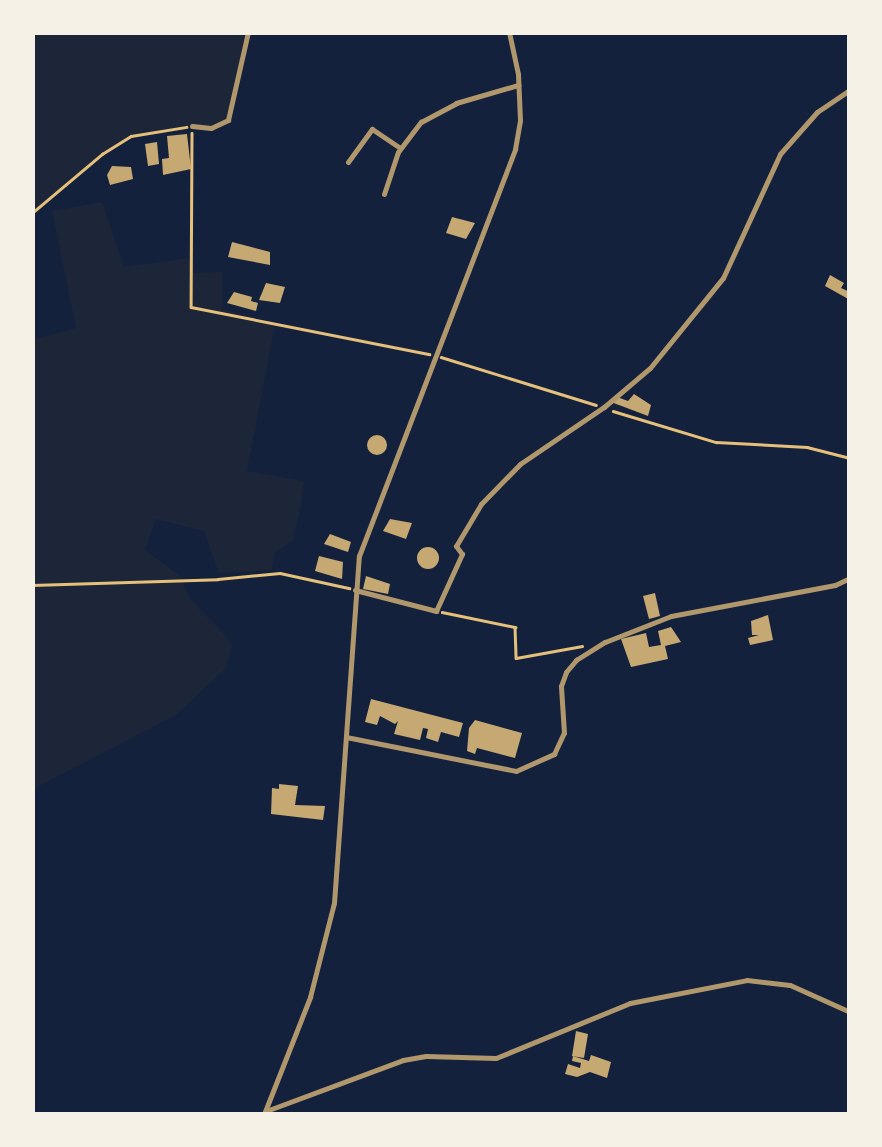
<!DOCTYPE html>
<style>
body{margin:0}
#map{position:relative;width:882px;height:1147px;overflow:hidden;background:#14213d;font-family:Arial,sans-serif}
div>[style]{position:absolute}
.green>*{inset:0;background:#1d2539}
.building>*{inset:0;background:#c6a872}
.round{border-radius:50%}
.path>*{height:2.5px;margin:-1.25px;padding:0 1.25px;transform-origin:1.25px;border-radius:1.25px;background:#e5c07b}
.minor>*{height:5px;margin:-2.5px;padding:0 2.5px;transform-origin:2.5px;border-radius:2.5px;background:#b1986c}
span{translate:-50% -50%;white-space:nowrap;text-align:center;line-height:1.15;-webkit-text-stroke:9px #f6f1e7;paint-order:stroke}
.frame{position:absolute;inset:0;border:35px solid #f6f1e7;pointer-events:none}
</style>
<div id="map">
<div class="green">
<i style="clip-path:polygon(33px 33px,248px 33px,228px 120px,219px 125px,131px 136px,102px 154px,33px 213px)"></i>
<i style="clip-path:polygon(102px 202px,124px 267px,190px 258px,192px 273px,222px 272px,222px 309px,275px 324px,247px 471px,304px 481px,301px 505px,293px 540px,274px 553px,272px 570px,219px 573px,204px 531px,156px 519px,145px 550px,180px 576px,190px 599px,225px 635px,232px 646px,226px 668px,176px 715px,33px 789px,32px 340px,76px 328px,52px 211px)"></i>
</div>
<div class="building">
<i style="clip-path:polygon(187px 134px,191px 169px,163px 175px,162px 159px,169px 158px,167px 136px)"></i>
<i style="clip-path:polygon(157px 142px,159px 164px,148px 166px,145px 144px)"></i>
<i style="clip-path:polygon(112px 166px,131px 167px,133px 179px,110px 185px,107px 175px)"></i>
<i style="clip-path:polygon(452px 217px,475px 223px,466px 239px,446px 233px)"></i>
<i style="clip-path:polygon(232px 242px,270px 252px,270px 265px,228px 257px)"></i>
<i style="clip-path:polygon(830px 275px,844px 283px,841px 288px,850px 292px,850px 300px,825px 286px)"></i>
<i style="clip-path:polygon(266px 283px,285px 287px,280px 303px,259px 300px)"></i>
<i style="clip-path:polygon(234px 292px,252px 297px,251px 301px,258px 303px,256px 311px,227px 303px)"></i>
<i style="clip-path:polygon(634px 394px,651px 405px,648px 416px,611px 402px,617px 397px,628px 401px)"></i>
<i class="round" style="left:367px;top:435px;width:20px;height:20px"></i>
<i style="clip-path:polygon(390px 519px,412px 523px,406px 539px,383px 531px)"></i>
<i style="clip-path:polygon(330px 534px,351px 542px,348px 552px,324px 544px)"></i>
<i class="round" style="left:417px;top:547px;width:22px;height:22px"></i>
<i style="clip-path:polygon(319px 556px,343px 562px,342px 579px,315px 571px)"></i>
<i style="clip-path:polygon(366px 576px,390px 584px,388px 594px,363px 589px)"></i>
<i style="clip-path:polygon(655px 593px,660px 616px,649px 619px,643px 596px)"></i>
<i style="clip-path:polygon(768px 615px,773px 640px,750px 645px,748px 638px,759px 635px,752px 635px,751px 621px)"></i>
<i style="clip-path:polygon(671px 627px,681px 642px,665px 646px,668px 659px,631px 667px,621px 639px,646px 633px,649px 647px,661px 645px,658px 631px)"></i>
<i style="clip-path:polygon(371px 699px,463px 723px,459px 737px,441px 732px,438px 742px,426px 738px,428px 729px,423px 728px,420px 740px,394px 734px,398px 721px,395px 724px,380px 716px,377px 725px,365px 722px)"></i>
<i style="clip-path:polygon(475px 720px,522px 733px,515px 758px,477px 748px,475px 754px,467px 751px,469px 728px)"></i>
<i style="clip-path:polygon(279px 784px,298px 786px,295px 805px,325px 806px,323px 820px,271px 814px,272px 788px,279px 789px)"></i>
<i style="clip-path:polygon(576px 1031px,588px 1034px,584px 1058px,572px 1056px)"></i>
<i style="clip-path:polygon(591px 1055px,611px 1062px,607px 1078px,590px 1072px,577px 1077px,565px 1074px,568px 1064px,580px 1068px,581px 1063px,572px 1061px,573px 1056px,589px 1061px)"></i>
</div>
<div class="path">
<i style="left:192px;top:133px;width:174px;rotate:90.3deg"></i>
<i style="left:191px;top:307px;width:243px;rotate:11.2deg"></i>
<i style="left:32px;top:213px;width:92px;rotate:-40.1deg"></i>
<i style="left:102px;top:154px;width:34px;rotate:-32deg"></i>
<i style="left:131px;top:136px;width:56px;rotate:-9.3deg"></i>
<i style="left:441px;top:357px;width:162px;rotate:17.2deg"></i>
<i style="left:613px;top:411px;width:108px;rotate:16.8deg"></i>
<i style="left:716px;top:442px;width:91px;rotate:3.1deg"></i>
<i style="left:807px;top:447px;width:44px;rotate:14.3deg"></i>
<i style="left:32px;top:585px;width:186px;rotate:-1.8deg"></i>
<i style="left:218px;top:579px;width:62px;rotate:-5.5deg"></i>
<i style="left:280px;top:573px;width:71px;rotate:12.3deg"></i>
<i style="left:442px;top:612px;width:75px;rotate:11.6deg"></i>
<i style="left:515px;top:627px;width:31px;rotate:88deg"></i>
<i style="left:516px;top:658px;width:67px;rotate:-10.3deg"></i>
</div>
<div class="minor">
<i style="left:192px;top:126px;width:19px;rotate:6deg"></i>
<i style="left:211px;top:128px;width:19px;rotate:-25deg"></i>
<i style="left:228px;top:120px;width:90px;rotate:-77.2deg"></i>
<i style="left:348px;top:162px;width:41px;rotate:-54deg"></i>
<i style="left:372px;top:129px;width:34px;rotate:34deg"></i>
<i style="left:384px;top:194px;width:44px;rotate:-71.6deg"></i>
<i style="left:398px;top:152px;width:38px;rotate:-53deg"></i>
<i style="left:421px;top:122px;width:40px;rotate:-28deg"></i>
<i style="left:456px;top:103px;width:65px;rotate:-16.2deg"></i>
<i style="left:355px;top:590px;width:84px;rotate:14.5deg"></i>
<i style="left:436px;top:611px;width:63px;rotate:-65.5deg"></i>
<i style="left:462px;top:554px;width:10px;rotate:-127deg"></i>
<i style="left:456px;top:546px;width:49px;rotate:-59.2deg"></i>
<i style="left:481px;top:504px;width:56px;rotate:-45.7deg"></i>
<i style="left:520px;top:464px;width:102px;rotate:-34.2deg"></i>
<i style="left:604px;top:407px;width:60px;rotate:-40.3deg"></i>
<i style="left:650px;top:368px;width:116px;rotate:-51deg"></i>
<i style="left:723px;top:278px;width:136px;rotate:-65.3deg"></i>
<i style="left:780px;top:154px;width:56px;rotate:-48.6deg"></i>
<i style="left:817px;top:112px;width:40px;rotate:-34deg"></i>
<i style="left:346px;top:737px;width:173px;rotate:11.3deg"></i>
<i style="left:516px;top:771px;width:42px;rotate:-24.1deg"></i>
<i style="left:554px;top:754px;width:23px;rotate:-65deg"></i>
<i style="left:564px;top:733px;width:47px;rotate:-93.7deg"></i>
<i style="left:561px;top:686px;width:15px;rotate:-70deg"></i>
<i style="left:566px;top:672px;width:16px;rotate:-50deg"></i>
<i style="left:576px;top:660px;width:34px;rotate:-32deg"></i>
<i style="left:605px;top:642px;width:71px;rotate:-21.5deg"></i>
<i style="left:671px;top:616px;width:167px;rotate:-10.7deg"></i>
<i style="left:835px;top:585px;width:17px;rotate:-25deg"></i>
<i style="left:266px;top:1111px;width:146px;rotate:-20.4deg"></i>
<i style="left:403px;top:1060px;width:23px;rotate:-10deg"></i>
<i style="left:426px;top:1056px;width:70px;rotate:1.6deg"></i>
<i style="left:496px;top:1058px;width:145px;rotate:-22.3deg"></i>
<i style="left:630px;top:1003px;width:119px;rotate:-11.1deg"></i>
<i style="left:747px;top:980px;width:43px;rotate:6.6deg"></i>
<i style="left:790px;top:985px;width:66px;rotate:24.2deg"></i>
<i style="left:264px;top:1114px;width:126px;rotate:-68.5deg"></i>
<i style="left:310px;top:997px;width:97px;rotate:-75.7deg"></i>
<i style="left:334px;top:903px;width:348px;rotate:-85.9deg"></i>
<i style="left:359px;top:556px;width:436px;rotate:-69deg"></i>
<i style="left:515px;top:149px;width:29px;rotate:-80deg"></i>
<i style="left:520px;top:120px;width:46px;rotate:-92.5deg"></i>
<i style="left:518px;top:74px;width:43px;rotate:-102.1deg"></i>
</div>
<div class="frame"></div>
</div>
